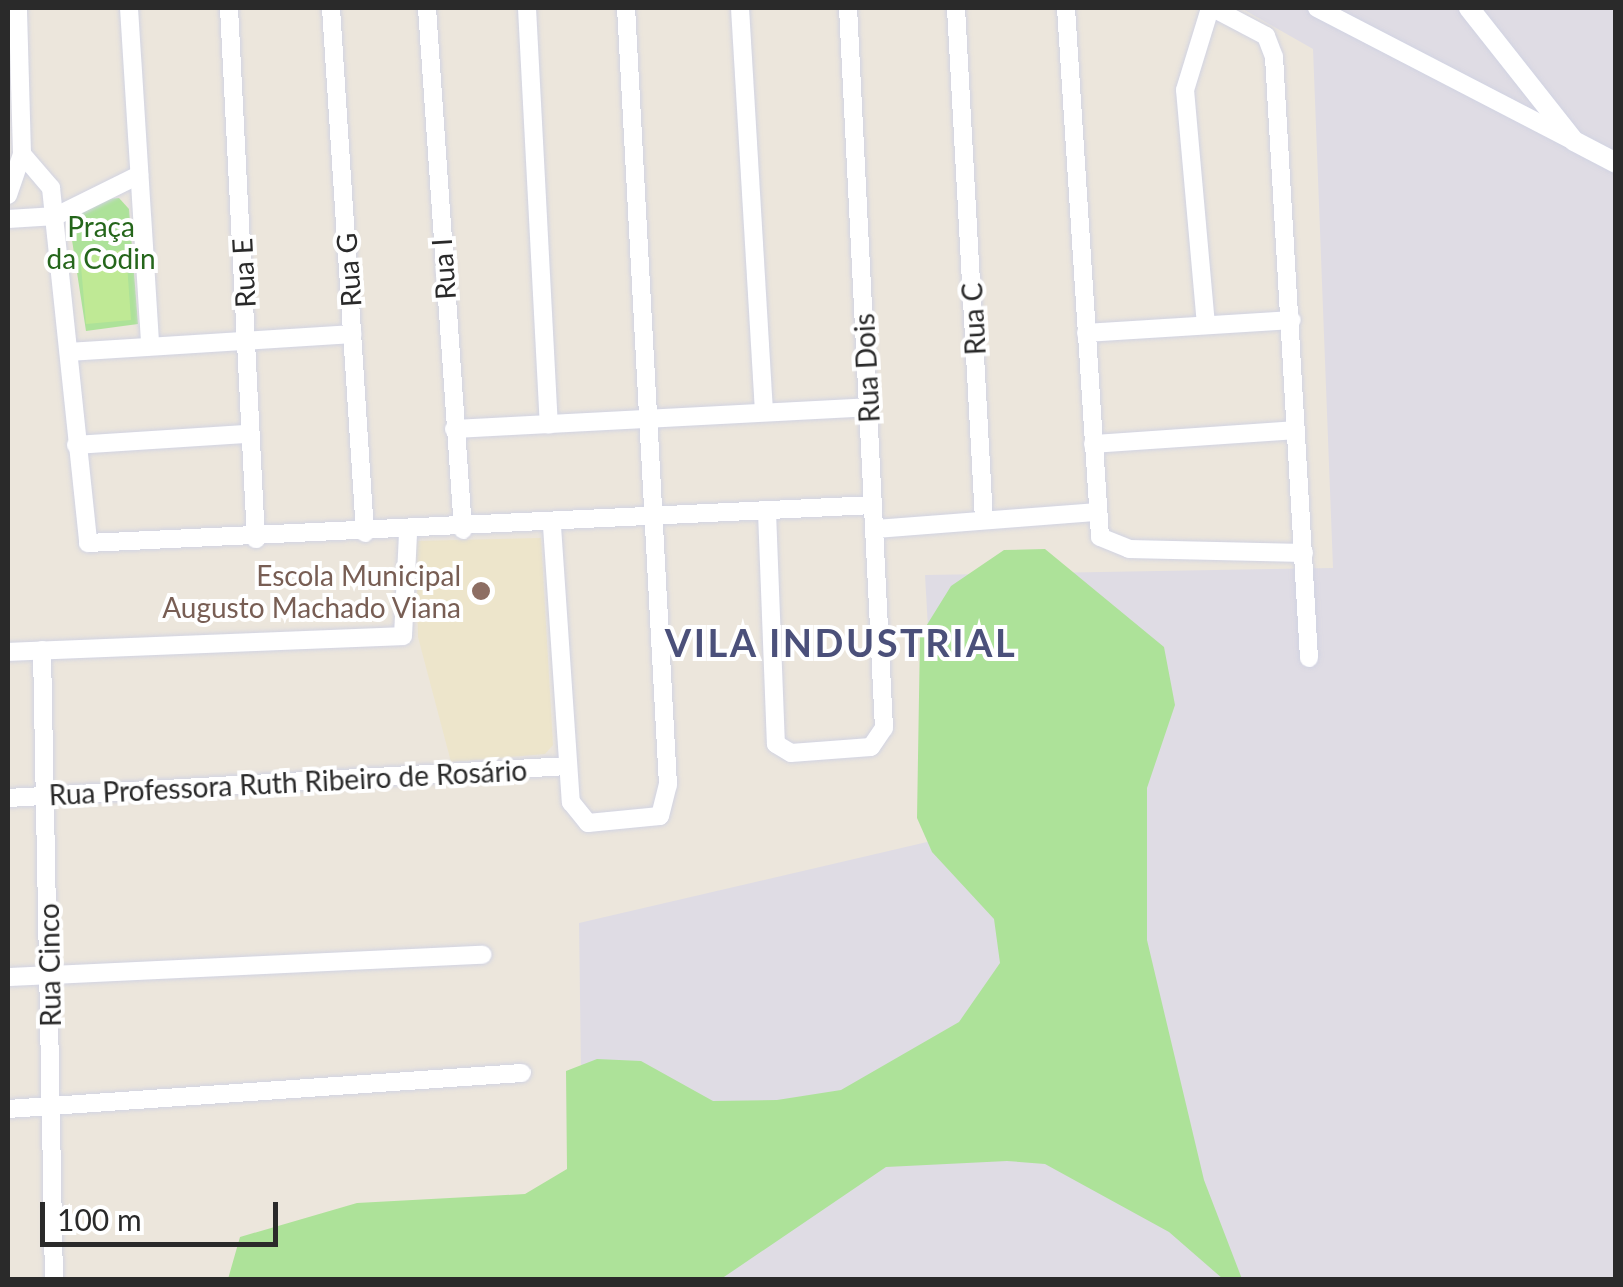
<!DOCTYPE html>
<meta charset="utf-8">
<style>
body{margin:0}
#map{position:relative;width:1623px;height:1287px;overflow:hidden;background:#ece6dc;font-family:Lato,sans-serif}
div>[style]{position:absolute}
.industrial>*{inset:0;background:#dfdce4}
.education>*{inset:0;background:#ede5cb}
.green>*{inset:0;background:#ade299}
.pitch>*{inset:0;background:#bfe995}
.roads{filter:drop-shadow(0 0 2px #d1d3e2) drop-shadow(0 0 2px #d1d3e2)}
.minor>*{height:18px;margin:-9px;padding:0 9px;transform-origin:9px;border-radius:9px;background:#fff}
.tertiary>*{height:20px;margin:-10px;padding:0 10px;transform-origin:10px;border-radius:10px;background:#fff}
.dots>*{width:28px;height:28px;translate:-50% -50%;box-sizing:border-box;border:5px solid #fff;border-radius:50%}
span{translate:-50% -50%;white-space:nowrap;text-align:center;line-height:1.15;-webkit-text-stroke:8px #fff;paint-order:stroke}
.park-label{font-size:28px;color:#25661b}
.street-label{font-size:28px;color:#2a2a2a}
.education-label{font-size:28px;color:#785e54}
.right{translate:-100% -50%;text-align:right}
.district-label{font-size:38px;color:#4b507a;font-weight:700;letter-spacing:2.5px}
.frame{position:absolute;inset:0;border:10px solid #2a2a2a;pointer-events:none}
.scale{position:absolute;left:40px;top:1202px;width:238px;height:45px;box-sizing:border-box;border:5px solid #2a2a2a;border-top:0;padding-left:12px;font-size:30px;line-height:35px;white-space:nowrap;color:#2a2a2a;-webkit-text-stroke:8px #fff;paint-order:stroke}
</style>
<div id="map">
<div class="industrial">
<i style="clip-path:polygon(1241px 8px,1615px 8px,1615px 1279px,646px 1279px,581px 1071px,579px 923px,940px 839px,925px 575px,1333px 568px,1313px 49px)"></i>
</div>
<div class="education">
<i style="clip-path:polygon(541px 538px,553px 745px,545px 754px,451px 762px,418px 637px,416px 541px)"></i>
</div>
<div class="green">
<i style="clip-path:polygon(119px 198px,129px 209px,138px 324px,86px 331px,68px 214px,84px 201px)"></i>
<i style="clip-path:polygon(1045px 549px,1164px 647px,1175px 705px,1147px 788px,1147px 940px,1204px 1180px,1242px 1279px,1223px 1279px,1169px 1232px,1045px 1164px,1007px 1161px,886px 1167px,721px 1279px,228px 1279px,240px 1237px,357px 1203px,525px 1194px,567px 1169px,566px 1071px,597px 1059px,641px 1061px,713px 1101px,777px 1100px,841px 1090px,959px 1022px,1000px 963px,994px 919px,932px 852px,917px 818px,920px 636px,951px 586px,1004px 550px)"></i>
</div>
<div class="pitch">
<i style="clip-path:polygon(126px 250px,131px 320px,86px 324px,80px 254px)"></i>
</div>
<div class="roads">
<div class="minor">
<i style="left:129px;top:8px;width:335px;rotate:86.4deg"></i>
<i style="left:229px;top:8px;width:532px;rotate:87.09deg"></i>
<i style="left:331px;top:8px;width:526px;rotate:86.29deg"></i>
<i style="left:427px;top:8px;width:523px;rotate:86.05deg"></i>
<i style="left:527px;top:8px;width:417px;rotate:87deg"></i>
<i style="left:740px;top:8px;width:402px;rotate:86.6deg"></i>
<i style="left:956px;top:8px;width:513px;rotate:86.87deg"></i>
<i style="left:1066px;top:8px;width:530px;rotate:86.32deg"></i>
<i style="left:1100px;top:537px;width:31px;rotate:22deg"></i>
<i style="left:1129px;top:549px;width:175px;rotate:1.3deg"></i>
<i style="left:1213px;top:8px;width:60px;rotate:27.8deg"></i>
<i style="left:1266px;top:36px;width:22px;rotate:69deg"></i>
<i style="left:1274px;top:57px;width:602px;rotate:86.67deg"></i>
<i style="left:1317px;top:8px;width:289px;rotate:27.4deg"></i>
<i style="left:22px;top:154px;width:45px;rotate:49.5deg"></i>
<i style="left:51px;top:188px;width:357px;rotate:84deg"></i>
<i style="left:88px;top:543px;width:785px;rotate:-2.77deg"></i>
<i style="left:8px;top:195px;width:43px;rotate:-71.1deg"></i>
<i style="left:22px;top:154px;width:146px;rotate:-91.6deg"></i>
<i style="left:8px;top:219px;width:48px;rotate:-3.6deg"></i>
<i style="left:56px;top:216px;width:93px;rotate:-26.3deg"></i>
<i style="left:1206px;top:325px;width:236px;rotate:-95.1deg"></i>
<i style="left:1185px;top:90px;width:86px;rotate:-73deg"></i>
<i style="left:1086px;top:333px;width:206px;rotate:-3.6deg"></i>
<i style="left:69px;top:352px;width:284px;rotate:-3.6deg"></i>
<i style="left:454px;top:429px;width:415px;rotate:-3deg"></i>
<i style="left:1093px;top:444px;width:203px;rotate:-3.9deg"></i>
<i style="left:76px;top:445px;width:172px;rotate:-3.7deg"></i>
<i style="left:767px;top:512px;width:232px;rotate:87.8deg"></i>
<i style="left:776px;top:744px;width:17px;rotate:31deg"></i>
<i style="left:791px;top:753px;width:80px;rotate:-4.3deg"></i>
<i style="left:871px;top:747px;width:23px;rotate:-56deg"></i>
<i style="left:884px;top:728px;width:721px;rotate:-92.86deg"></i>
<i style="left:552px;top:526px;width:277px;rotate:86.1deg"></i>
<i style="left:571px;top:802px;width:27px;rotate:51deg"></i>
<i style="left:588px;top:823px;width:72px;rotate:-5.6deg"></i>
<i style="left:660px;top:816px;width:32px;rotate:-76deg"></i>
<i style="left:668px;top:785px;width:778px;rotate:-93.09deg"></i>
<i style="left:875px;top:529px;width:221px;rotate:-4.4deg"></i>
<i style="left:42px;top:650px;width:630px;rotate:88.91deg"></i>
<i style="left:8px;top:652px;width:395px;rotate:-2.3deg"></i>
<i style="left:403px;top:636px;width:104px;rotate:-87.2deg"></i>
<i style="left:8px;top:798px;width:561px;rotate:-3.27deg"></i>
<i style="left:8px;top:977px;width:475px;rotate:-2.7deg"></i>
<i style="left:8px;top:1109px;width:515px;rotate:-4.01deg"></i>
</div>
<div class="tertiary">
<i style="left:1469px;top:8px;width:169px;rotate:51.7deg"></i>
<i style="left:1574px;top:141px;width:47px;rotate:27.6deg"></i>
</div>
</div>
<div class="dots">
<i style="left:481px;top:591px;background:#8d6e63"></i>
</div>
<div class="park-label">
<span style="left:101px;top:242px">Praça<br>da Codin</span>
</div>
<div class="street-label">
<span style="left:443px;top:269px;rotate:-94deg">Rua I</span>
<span style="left:348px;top:270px;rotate:-94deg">Rua G</span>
<span style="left:243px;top:273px;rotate:-93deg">Rua E</span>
<span style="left:973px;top:319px;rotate:-93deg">Rua C</span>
<span style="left:866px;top:368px;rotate:-93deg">Rua Dois</span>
<span style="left:288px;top:782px;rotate:-3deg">Rua Professora Ruth Ribeiro de Rosário</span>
<span style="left:49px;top:965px;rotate:-91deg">Rua Cinco</span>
</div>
<div class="education-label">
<span class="right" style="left:461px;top:591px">Escola Municipal<br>Augusto Machado Viana</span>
</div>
<div class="district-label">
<span style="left:841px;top:643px">VILA INDUSTRIAL</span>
</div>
<div class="frame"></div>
<div class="scale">100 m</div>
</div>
